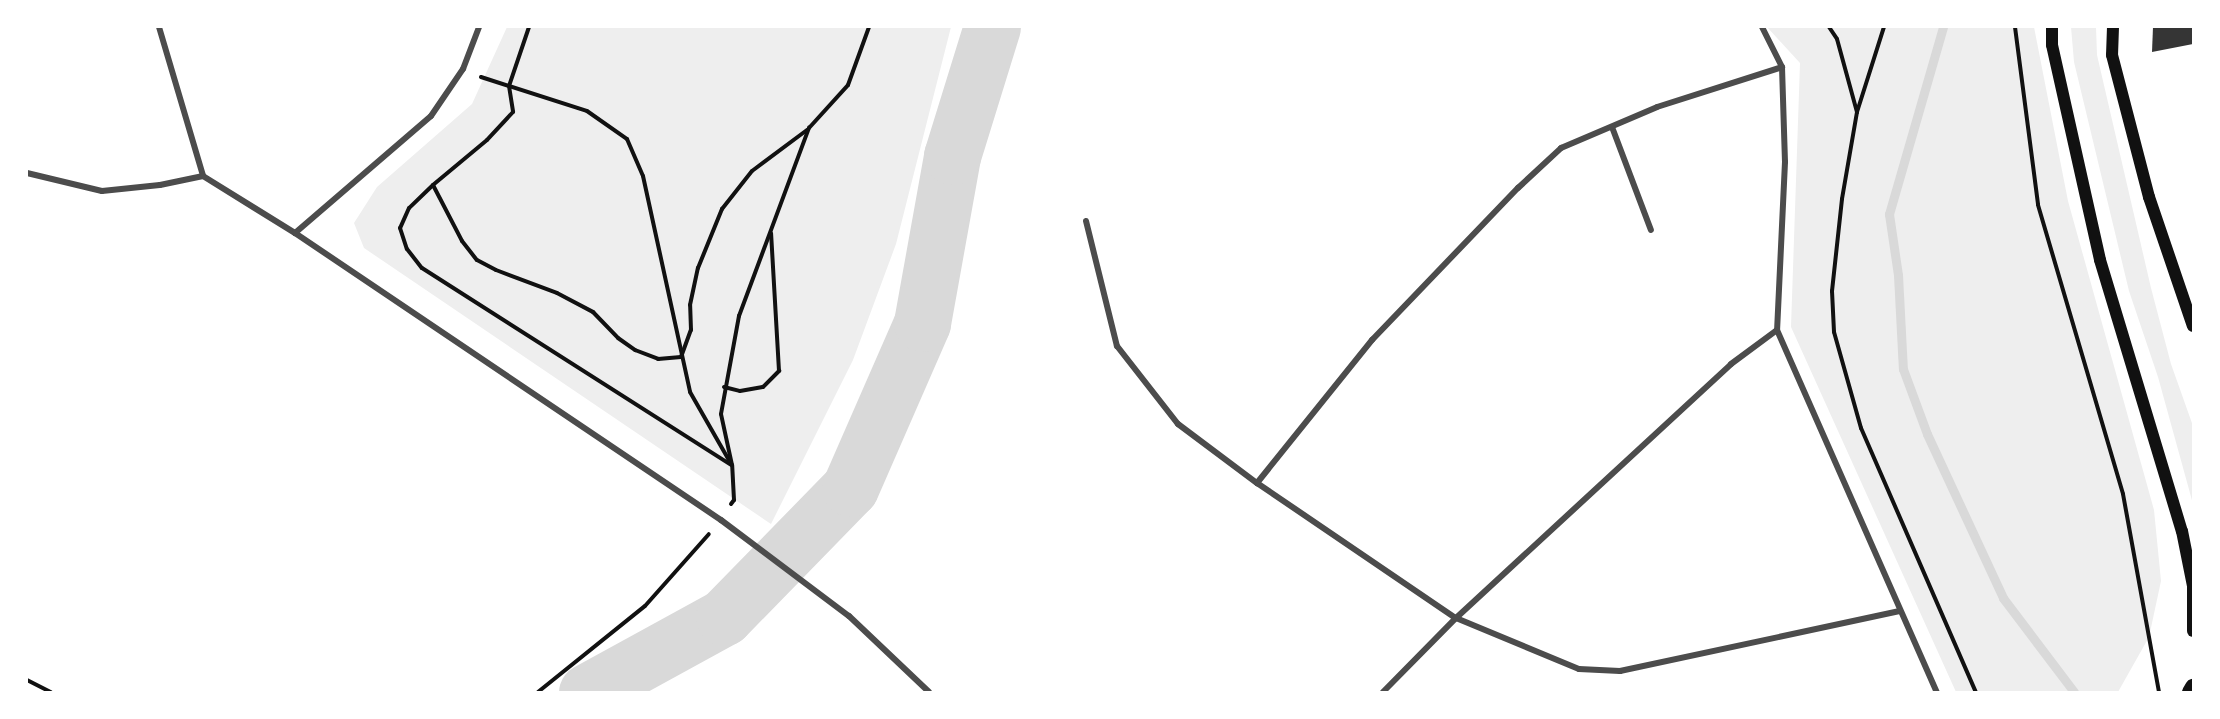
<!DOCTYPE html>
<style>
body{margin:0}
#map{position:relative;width:2220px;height:719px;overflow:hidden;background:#fff;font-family:"Golos Text",sans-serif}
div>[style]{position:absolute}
.green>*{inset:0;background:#eee}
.stream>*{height:9px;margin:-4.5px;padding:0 4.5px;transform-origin:4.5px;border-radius:4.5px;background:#d9d9d9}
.river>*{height:57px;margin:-28.5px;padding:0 28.5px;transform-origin:28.5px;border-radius:28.5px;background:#d9d9d9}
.building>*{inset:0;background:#353535}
.path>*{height:4px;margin:-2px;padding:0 2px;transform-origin:2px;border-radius:2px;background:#111}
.minor>*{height:6px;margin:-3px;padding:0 3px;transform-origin:3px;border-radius:3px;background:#4c4c4c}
.secondary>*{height:12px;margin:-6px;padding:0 6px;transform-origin:6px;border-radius:6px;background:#111}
.trunk>*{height:16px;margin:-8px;padding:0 8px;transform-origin:8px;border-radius:8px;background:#111}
span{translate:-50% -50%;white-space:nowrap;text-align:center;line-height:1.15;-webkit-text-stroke:6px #fff;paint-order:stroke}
.frame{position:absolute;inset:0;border:28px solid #fff;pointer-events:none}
</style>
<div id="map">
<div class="green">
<i style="clip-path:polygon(507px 27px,951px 27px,896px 244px,853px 360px,771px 524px,364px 248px,354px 223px,377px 187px,472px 104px)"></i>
<i style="clip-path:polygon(1767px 27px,2034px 27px,2068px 201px,2154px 510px,2161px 581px,2149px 637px,2118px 692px,1956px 692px,1791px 327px,1800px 63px)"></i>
<i style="clip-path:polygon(2071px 27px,2096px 27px,2097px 55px,2151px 288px,2171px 364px,2193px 426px,2193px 504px,2158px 377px,2129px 291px,2074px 62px)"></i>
</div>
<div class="stream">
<i style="left:1943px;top:27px;width:195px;rotate:106.1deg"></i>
<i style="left:1889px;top:214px;width:62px;rotate:81.6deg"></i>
<i style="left:1898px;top:275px;width:94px;rotate:87deg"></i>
<i style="left:1903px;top:369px;width:69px;rotate:69.7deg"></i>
<i style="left:1927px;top:434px;width:181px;rotate:65.1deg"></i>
<i style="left:2003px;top:598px;width:118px;rotate:52.9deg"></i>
</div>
<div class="river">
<i style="left:587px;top:692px;width:156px;rotate:-28.7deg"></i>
<i style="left:724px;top:617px;width:180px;rotate:-45.7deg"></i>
<i style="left:850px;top:488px;width:180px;rotate:-66.4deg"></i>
<i style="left:922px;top:323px;width:170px;rotate:-79.8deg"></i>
<i style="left:952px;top:156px;width:135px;rotate:-72.8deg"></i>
</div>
<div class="building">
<i style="clip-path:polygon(2153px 27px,2193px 27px,2193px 44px,2152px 52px)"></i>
</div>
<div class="path">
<i style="left:529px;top:27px;width:62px;rotate:108.7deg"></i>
<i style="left:509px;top:86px;width:26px;rotate:81deg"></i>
<i style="left:513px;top:112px;width:38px;rotate:133deg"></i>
<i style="left:487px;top:140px;width:70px;rotate:140.2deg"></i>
<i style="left:433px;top:185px;width:33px;rotate:136deg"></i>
<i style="left:409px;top:208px;width:22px;rotate:114deg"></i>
<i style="left:400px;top:228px;width:22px;rotate:72deg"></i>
<i style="left:407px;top:249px;width:24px;rotate:52deg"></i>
<i style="left:422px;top:268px;width:366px;rotate:32.5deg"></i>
<i style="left:1829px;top:27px;width:14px;rotate:56deg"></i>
<i style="left:1837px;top:39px;width:76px;rotate:74.7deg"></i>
<i style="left:1857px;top:112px;width:88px;rotate:99.8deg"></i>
<i style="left:1842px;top:199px;width:93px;rotate:96.2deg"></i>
<i style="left:1832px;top:291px;width:41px;rotate:87.2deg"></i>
<i style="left:1834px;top:332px;width:100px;rotate:74.3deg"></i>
<i style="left:1861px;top:428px;width:288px;rotate:66.5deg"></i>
<i style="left:2015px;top:27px;width:179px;rotate:82.6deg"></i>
<i style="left:2038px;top:205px;width:301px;rotate:73.6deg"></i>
<i style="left:2123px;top:494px;width:201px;rotate:79.7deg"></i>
<i style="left:481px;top:77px;width:111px;rotate:17.8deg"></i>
<i style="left:587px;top:111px;width:49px;rotate:35deg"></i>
<i style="left:627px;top:139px;width:40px;rotate:66.6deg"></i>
<i style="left:643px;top:176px;width:221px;rotate:77.7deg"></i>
<i style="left:690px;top:392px;width:81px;rotate:60.3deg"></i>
<i style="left:1857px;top:112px;width:89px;rotate:-72.4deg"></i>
<i style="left:433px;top:185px;width:63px;rotate:62.6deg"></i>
<i style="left:462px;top:241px;width:24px;rotate:52deg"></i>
<i style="left:477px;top:260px;width:21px;rotate:28deg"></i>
<i style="left:496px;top:270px;width:65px;rotate:20.7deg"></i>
<i style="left:557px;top:293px;width:41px;rotate:27.8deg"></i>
<i style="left:593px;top:312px;width:36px;rotate:46deg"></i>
<i style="left:618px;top:338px;width:21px;rotate:35deg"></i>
<i style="left:635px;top:350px;width:25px;rotate:21deg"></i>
<i style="left:658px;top:359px;width:23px;rotate:-5deg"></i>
<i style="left:681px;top:357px;width:29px;rotate:-70deg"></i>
<i style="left:691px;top:330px;width:25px;rotate:-92deg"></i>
<i style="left:690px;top:305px;width:38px;rotate:-78deg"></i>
<i style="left:698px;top:268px;width:64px;rotate:-67.9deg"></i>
<i style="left:722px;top:209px;width:48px;rotate:-51.7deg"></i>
<i style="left:752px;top:171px;width:69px;rotate:-36.7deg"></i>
<i style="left:724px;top:387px;width:16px;rotate:14deg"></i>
<i style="left:740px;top:391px;width:23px;rotate:-10deg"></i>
<i style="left:763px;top:387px;width:23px;rotate:-45deg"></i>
<i style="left:779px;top:371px;width:138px;rotate:-93.3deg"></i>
<i style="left:731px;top:504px;width:5px;rotate:-53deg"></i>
<i style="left:734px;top:500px;width:35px;rotate:-93deg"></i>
<i style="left:732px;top:465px;width:52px;rotate:-102.2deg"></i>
<i style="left:721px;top:414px;width:100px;rotate:-79.6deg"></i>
<i style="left:739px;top:316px;width:201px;rotate:-69.6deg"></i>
<i style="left:809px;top:128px;width:58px;rotate:-47.8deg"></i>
<i style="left:848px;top:85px;width:62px;rotate:-70.1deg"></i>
<i style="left:27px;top:680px;width:27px;rotate:27deg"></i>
<i style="left:538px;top:692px;width:137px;rotate:-38.8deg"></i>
<i style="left:645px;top:606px;width:96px;rotate:-48.4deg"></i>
</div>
<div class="minor">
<i style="left:159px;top:27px;width:155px;rotate:73.5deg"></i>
<i style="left:1762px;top:27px;width:45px;rotate:63.4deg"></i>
<i style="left:1782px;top:67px;width:95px;rotate:88.2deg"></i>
<i style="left:1785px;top:162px;width:168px;rotate:92.7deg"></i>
<i style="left:1777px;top:330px;width:396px;rotate:66.2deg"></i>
<i style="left:1612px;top:127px;width:110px;rotate:69.3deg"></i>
<i style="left:27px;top:173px;width:77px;rotate:13.5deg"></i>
<i style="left:102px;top:191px;width:58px;rotate:-5.9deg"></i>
<i style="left:160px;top:185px;width:44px;rotate:-11.8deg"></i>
<i style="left:203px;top:176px;width:108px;rotate:31.8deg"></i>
<i style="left:295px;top:233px;width:514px;rotate:33.97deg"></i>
<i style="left:721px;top:520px;width:160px;rotate:36.9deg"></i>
<i style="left:849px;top:616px;width:110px;rotate:43.5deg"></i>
<i style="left:1086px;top:221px;width:129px;rotate:76.1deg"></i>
<i style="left:1117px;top:346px;width:99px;rotate:52deg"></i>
<i style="left:1178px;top:424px;width:99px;rotate:36.8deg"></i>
<i style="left:1257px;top:483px;width:240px;rotate:34.2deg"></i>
<i style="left:1456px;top:618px;width:133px;rotate:22.5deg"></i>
<i style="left:1579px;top:669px;width:41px;rotate:2.8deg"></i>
<i style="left:1620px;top:671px;width:286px;rotate:-12.1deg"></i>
<i style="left:295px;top:233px;width:179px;rotate:-40.7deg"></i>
<i style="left:431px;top:116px;width:57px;rotate:-55.8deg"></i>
<i style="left:463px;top:69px;width:45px;rotate:-69.1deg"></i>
<i style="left:1257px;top:483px;width:184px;rotate:-51.2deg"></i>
<i style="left:1372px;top:340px;width:211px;rotate:-46.2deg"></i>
<i style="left:1518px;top:188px;width:59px;rotate:-42.9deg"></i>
<i style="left:1561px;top:148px;width:104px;rotate:-23.1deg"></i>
<i style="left:1657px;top:107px;width:131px;rotate:-17.7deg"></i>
<i style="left:1383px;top:692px;width:104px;rotate:-45.4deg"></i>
<i style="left:1456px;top:618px;width:374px;rotate:-42.7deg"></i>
<i style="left:1731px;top:364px;width:57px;rotate:-36.5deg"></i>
</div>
<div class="secondary">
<i style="left:2052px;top:27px;width:18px;rotate:90deg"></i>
<i style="left:2052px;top:45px;width:220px;rotate:77.4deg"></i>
<i style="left:2100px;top:260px;width:283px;rotate:73.2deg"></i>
<i style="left:2182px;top:531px;width:56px;rotate:78.7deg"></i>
<i style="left:2193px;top:586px;width:45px;rotate:90deg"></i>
<i style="left:2113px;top:27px;width:28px;rotate:92deg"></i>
<i style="left:2112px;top:55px;width:147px;rotate:75.4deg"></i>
<i style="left:2149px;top:197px;width:136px;rotate:71.2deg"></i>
</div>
<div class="trunk">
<i style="left:2190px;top:692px;width:6px;rotate:-59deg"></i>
</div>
<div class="frame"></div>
</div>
